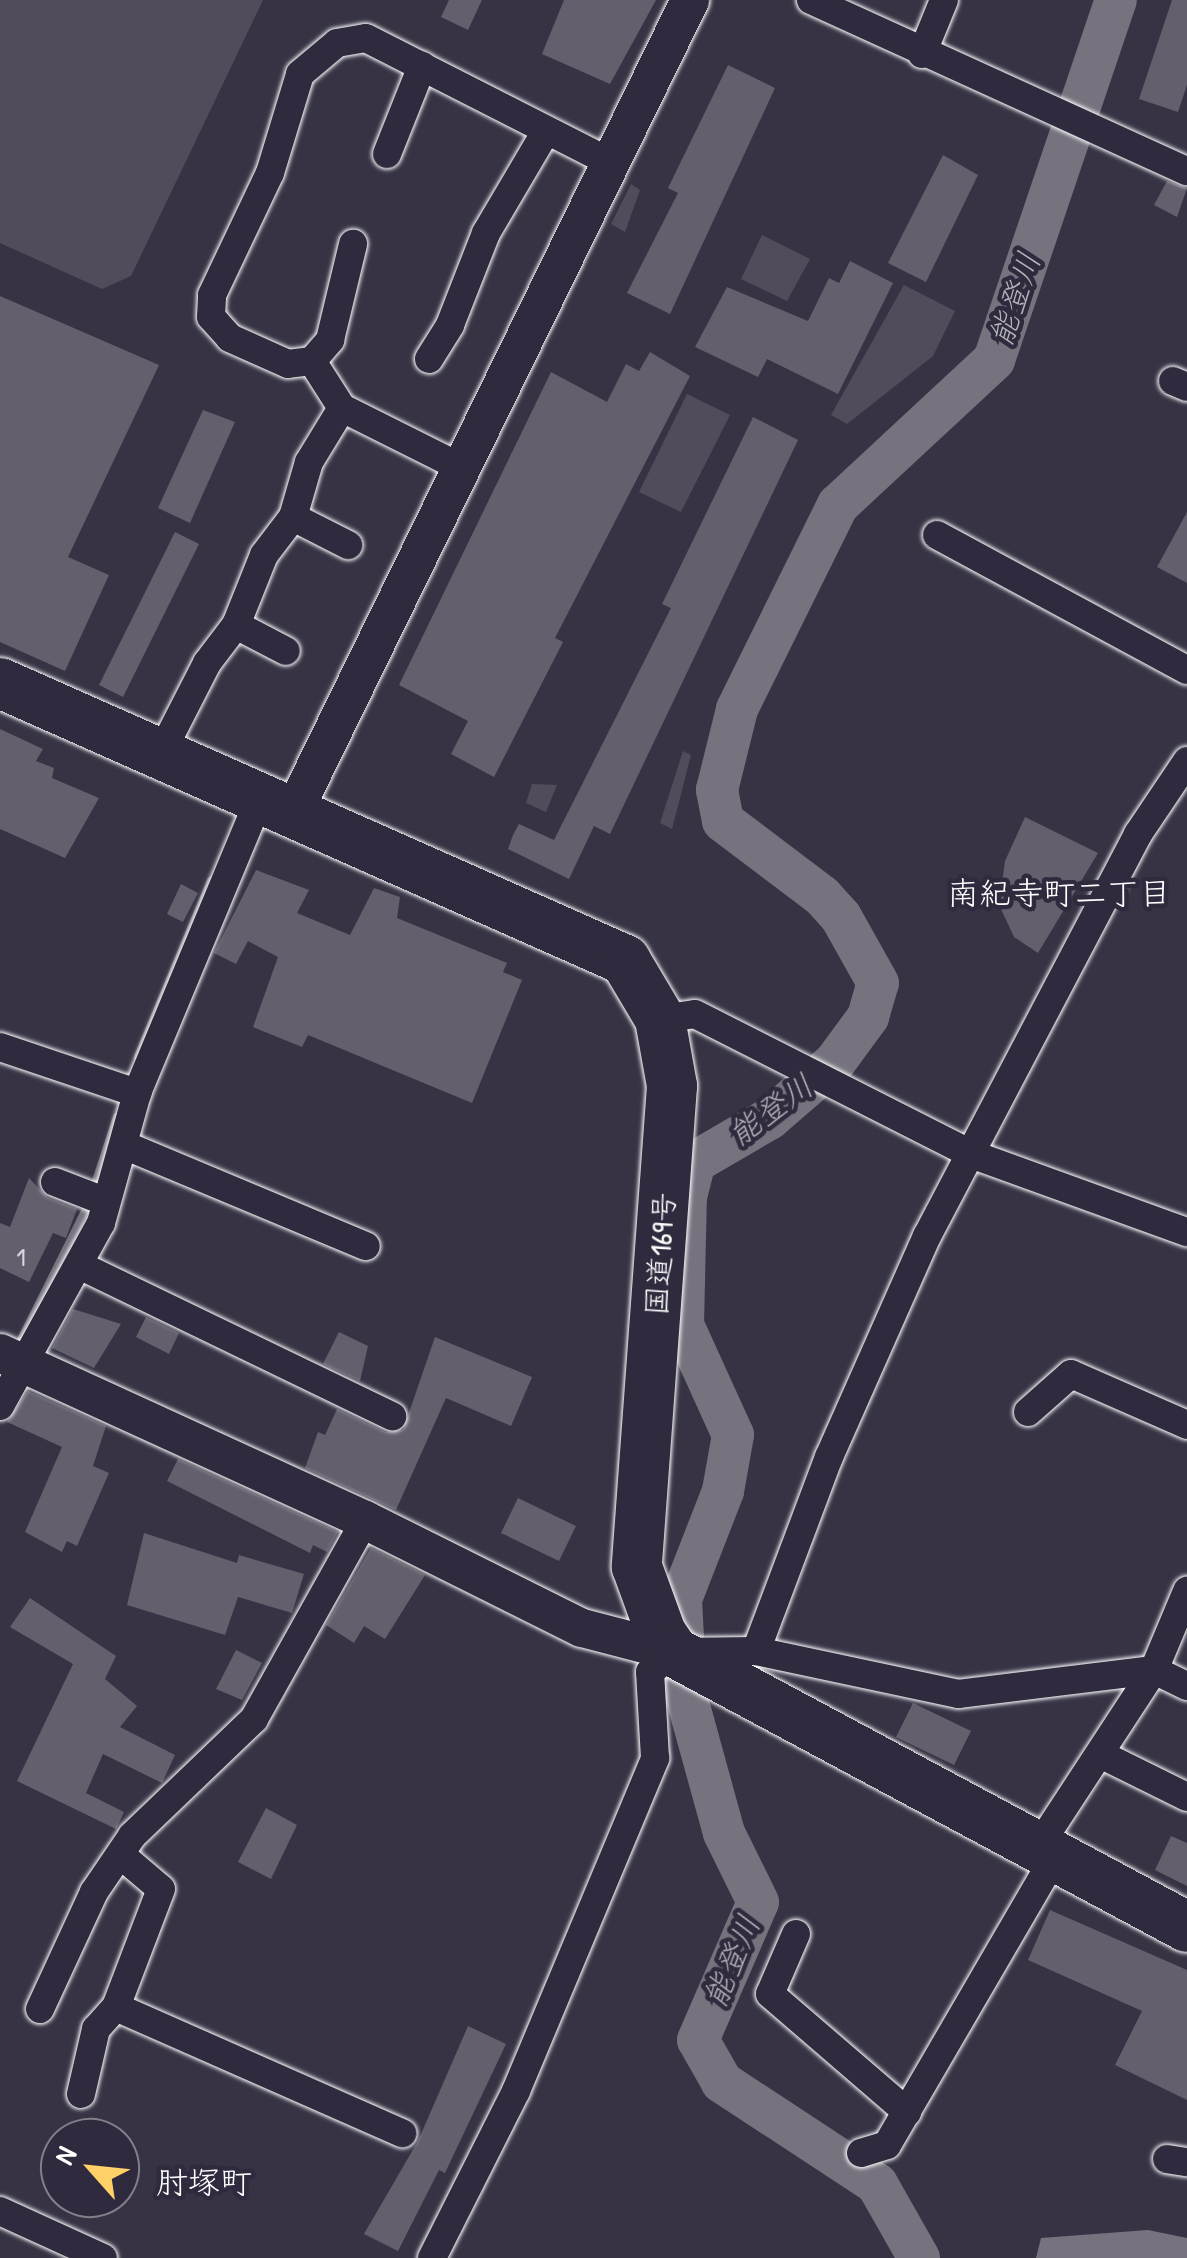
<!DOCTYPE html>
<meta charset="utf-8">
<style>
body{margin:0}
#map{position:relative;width:1187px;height:2258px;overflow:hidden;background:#373345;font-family:"Patrick Hand","Klee One",sans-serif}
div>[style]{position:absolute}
.green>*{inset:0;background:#514c5c}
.water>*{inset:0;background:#76737f}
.stream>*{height:8px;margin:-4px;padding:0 4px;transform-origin:4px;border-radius:4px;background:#76737f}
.river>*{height:42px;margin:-21px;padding:0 21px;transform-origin:21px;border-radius:21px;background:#76737f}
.building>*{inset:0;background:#635f6d}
.roads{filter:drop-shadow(0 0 2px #fff) drop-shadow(0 0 2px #fff)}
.street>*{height:28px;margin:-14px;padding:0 14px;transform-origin:14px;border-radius:14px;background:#2f2a3d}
.secondary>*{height:38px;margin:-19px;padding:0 19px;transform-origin:19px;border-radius:19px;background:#2f2a3d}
.highway>*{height:50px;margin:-25px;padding:0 25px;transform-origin:25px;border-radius:25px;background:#2f2a3d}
span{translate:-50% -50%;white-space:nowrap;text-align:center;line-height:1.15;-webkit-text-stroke:9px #2f2a3d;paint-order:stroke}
.number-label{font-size:25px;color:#d8d7da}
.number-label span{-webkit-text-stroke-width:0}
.street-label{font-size:30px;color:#fff}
.water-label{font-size:32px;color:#b4b2b9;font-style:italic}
.neighbourhood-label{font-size:32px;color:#fff}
.north{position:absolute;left:40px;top:2118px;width:100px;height:100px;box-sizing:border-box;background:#2f2a3d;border:2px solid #827f8b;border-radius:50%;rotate:297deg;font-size:28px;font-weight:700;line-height:40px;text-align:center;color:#fff}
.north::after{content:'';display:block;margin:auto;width:35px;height:45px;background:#ffd166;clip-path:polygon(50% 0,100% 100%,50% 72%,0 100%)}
</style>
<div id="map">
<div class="green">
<i style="clip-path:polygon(0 0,263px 0,131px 276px,102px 289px,0 243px)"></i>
<i style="clip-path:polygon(631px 184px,640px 190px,625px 232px,611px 224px)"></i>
<i style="clip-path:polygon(762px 235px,810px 259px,787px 301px,741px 279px)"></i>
<i style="clip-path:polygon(904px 285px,955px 311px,933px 356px,847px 424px,831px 415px)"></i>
<i style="clip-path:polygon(687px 394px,730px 415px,681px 512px,639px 492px)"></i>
<i style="clip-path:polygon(683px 751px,691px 755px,672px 829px,660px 823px)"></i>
<i style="clip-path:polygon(532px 784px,557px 785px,546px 812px,526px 803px)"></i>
</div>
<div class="water">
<i style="clip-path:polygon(1148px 2230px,1187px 2238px,1187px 2258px,1036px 2258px,1041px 2238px)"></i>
</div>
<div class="stream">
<i style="left:138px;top:1057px;width:191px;rotate:-67.5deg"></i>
<i style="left:93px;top:1190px;width:77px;rotate:-71.8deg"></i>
<i style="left:20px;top:1342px;width:155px;rotate:-63.6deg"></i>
</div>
<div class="river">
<i style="left:919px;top:2258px;width:85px;rotate:-119.6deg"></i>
<i style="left:877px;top:2184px;width:186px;rotate:-146.7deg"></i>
<i style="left:722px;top:2082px;width:48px;rotate:-119.7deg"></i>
<i style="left:698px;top:2040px;width:150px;rotate:-66.5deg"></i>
<i style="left:758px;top:1902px;width:77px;rotate:-116.2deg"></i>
<i style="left:724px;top:1833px;width:143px;rotate:-105.4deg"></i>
<i style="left:686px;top:1695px;width:96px;rotate:-93deg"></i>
<i style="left:681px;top:1599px;width:116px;rotate:-68.7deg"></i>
<i style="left:723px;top:1491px;width:57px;rotate:-79.9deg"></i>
<i style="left:733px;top:1435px;width:121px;rotate:-114.4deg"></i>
<i style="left:683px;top:1325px;width:128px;rotate:-88.7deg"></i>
<i style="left:686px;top:1197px;width:36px;rotate:-76deg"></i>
<i style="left:695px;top:1162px;width:86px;rotate:-30.2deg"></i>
<i style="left:769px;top:1119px;width:87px;rotate:-40.8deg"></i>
<i style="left:835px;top:1062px;width:56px;rotate:-53.7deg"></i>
<i style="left:868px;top:1017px;width:35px;rotate:-74deg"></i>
<i style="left:878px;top:983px;width:76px;rotate:-119.3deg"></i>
<i style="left:841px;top:917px;width:28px;rotate:-132deg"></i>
<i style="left:822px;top:896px;width:124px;rotate:-142.9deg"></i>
<i style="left:723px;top:821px;width:32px;rotate:-101deg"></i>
<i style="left:717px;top:790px;width:83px;rotate:-76.1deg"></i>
<i style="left:737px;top:709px;width:228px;rotate:-63.7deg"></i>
<i style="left:838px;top:505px;width:213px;rotate:-42.9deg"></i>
<i style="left:994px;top:360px;width:380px;rotate:-71.3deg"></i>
</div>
<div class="building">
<i style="clip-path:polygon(449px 0,482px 0,468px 30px,441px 17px)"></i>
<i style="clip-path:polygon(564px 0,656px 0,610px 84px,542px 54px)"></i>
<i style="clip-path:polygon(1172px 0,1187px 0,1187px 85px,1178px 112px,1139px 99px)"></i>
<i style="clip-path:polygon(728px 65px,775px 88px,670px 314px,627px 293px,678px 193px,668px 188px)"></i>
<i style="clip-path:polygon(943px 155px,978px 175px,926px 282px,888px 263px)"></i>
<i style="clip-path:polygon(1167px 181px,1187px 188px,1177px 217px,1154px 205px)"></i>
<i style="clip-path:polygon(850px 261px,893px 283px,838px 394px,767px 359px,758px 377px,695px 347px,727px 287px,808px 321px,829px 278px,839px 283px)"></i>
<i style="clip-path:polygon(0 296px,159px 365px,68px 557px,109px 575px,65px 671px,0 642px)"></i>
<i style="clip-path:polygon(650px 352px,690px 376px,555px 638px,563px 642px,494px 777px,451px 754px,468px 721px,399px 685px,551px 372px,607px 402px,626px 364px,639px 371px)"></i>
<i style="clip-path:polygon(203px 410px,235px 422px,190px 523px,158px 508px)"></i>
<i style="clip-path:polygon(753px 417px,798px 440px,610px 834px,594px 826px,569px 879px,508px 849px,513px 835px,519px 824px,554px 840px,671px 608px,662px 604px)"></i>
<i style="clip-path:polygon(1187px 512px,1187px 583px,1157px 567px)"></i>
<i style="clip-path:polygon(175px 532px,199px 544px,123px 697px,99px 685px)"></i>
<i style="clip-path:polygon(0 729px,43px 749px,36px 761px,54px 768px,52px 778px,99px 798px,65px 858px,0 829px)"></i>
<i style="clip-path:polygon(1025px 817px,1098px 853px,1038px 953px,1014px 937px,999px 905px,1005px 861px)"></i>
<i style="clip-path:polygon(256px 870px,309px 890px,297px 913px,350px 935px,374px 888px,400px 897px,397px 918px,507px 963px,503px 972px,522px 980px,472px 1103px,308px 1035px,302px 1047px,253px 1027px,278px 957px,248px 941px,236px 964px,214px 953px)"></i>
<i style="clip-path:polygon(181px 884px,198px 893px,183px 922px,167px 914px)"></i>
<i style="clip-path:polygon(29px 1178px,48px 1198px,77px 1209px,66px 1238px,53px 1233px,29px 1282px,0 1268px,0 1223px,10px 1227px)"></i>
<i style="clip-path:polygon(73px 1309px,121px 1324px,94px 1368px,52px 1348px)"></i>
<i style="clip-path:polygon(146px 1317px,179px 1333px,169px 1354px,136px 1337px)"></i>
<i style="clip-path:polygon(339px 1332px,368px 1346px,360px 1381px,323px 1364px)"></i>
<i style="clip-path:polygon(435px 1337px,532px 1377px,511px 1426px,446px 1398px,396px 1510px,305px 1468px,318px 1432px,325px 1435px,337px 1409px,385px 1432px,403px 1430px)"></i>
<i style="clip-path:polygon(28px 1391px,106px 1426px,93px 1466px,109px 1473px,77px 1546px,67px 1541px,62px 1552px,25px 1532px,62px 1447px,7px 1422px)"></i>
<i style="clip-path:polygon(178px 1459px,338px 1532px,327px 1552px,313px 1545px,310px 1553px,167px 1481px)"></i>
<i style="clip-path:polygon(518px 1498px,576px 1526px,559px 1561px,501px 1533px)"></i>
<i style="clip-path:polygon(144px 1533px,237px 1563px,239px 1555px,304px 1574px,292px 1613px,238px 1597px,225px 1635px,127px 1605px)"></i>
<i style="clip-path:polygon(371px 1548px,425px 1575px,385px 1639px,364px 1626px,354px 1643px,326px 1625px)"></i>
<i style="clip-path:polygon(30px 1598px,116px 1656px,105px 1679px,137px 1706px,120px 1727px,175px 1755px,162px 1783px,103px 1754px,86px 1793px,124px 1812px,116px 1829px,17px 1781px,73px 1664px,10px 1627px)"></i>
<i style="clip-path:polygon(236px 1650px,262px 1663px,242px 1700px,216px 1689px)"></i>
<i style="clip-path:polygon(913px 1703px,971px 1731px,954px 1765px,896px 1737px)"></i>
<i style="clip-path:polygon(266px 1808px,297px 1825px,271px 1879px,238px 1862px)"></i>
<i style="clip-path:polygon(1171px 1836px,1187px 1843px,1187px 1886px,1155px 1870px)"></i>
<i style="clip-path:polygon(1050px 1910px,1187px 1970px,1187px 2100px,1115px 2065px,1142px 2011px,1028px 1960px)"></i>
<i style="clip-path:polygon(468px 2026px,506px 2044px,445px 2173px,439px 2170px,398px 2251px,364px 2234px,418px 2141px)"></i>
</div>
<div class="roads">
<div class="street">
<i style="left:811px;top:0;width:413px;rotate:24.5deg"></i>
<i style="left:922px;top:54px;width:58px;rotate:-67.8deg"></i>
<i style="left:387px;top:154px;width:95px;rotate:-68.3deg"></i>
<i style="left:429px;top:359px;width:40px;rotate:-58deg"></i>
<i style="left:450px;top:325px;width:99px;rotate:-68.6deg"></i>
<i style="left:486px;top:233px;width:116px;rotate:-59.5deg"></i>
<i style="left:312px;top:361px;width:28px;rotate:-49deg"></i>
<i style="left:330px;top:340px;width:99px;rotate:-76.5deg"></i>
<i style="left:1173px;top:381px;width:15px;rotate:23deg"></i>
<i style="left:462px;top:468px;width:134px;rotate:-153.4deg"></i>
<i style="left:342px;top:408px;width:56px;rotate:-122.6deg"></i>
<i style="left:312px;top:361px;width:24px;rotate:173deg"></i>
<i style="left:288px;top:364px;width:64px;rotate:-155.9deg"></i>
<i style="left:230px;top:338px;width:28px;rotate:-132deg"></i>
<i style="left:211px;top:317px;width:22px;rotate:-87deg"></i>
<i style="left:212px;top:295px;width:135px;rotate:-64.6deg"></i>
<i style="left:270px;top:173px;width:103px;rotate:-73.1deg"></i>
<i style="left:300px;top:74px;width:48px;rotate:-40deg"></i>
<i style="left:337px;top:43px;width:29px;rotate:-10deg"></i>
<i style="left:366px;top:38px;width:275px;rotate:27deg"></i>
<i style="left:293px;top:517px;width:62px;rotate:27deg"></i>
<i style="left:937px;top:535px;width:284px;rotate:28.4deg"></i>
<i style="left:236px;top:625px;width:56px;rotate:27.5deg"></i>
<i style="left:161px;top:753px;width:101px;rotate:-62.9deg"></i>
<i style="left:207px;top:663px;width:48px;rotate:-52.7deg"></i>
<i style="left:236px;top:625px;width:75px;rotate:-68.2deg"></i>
<i style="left:264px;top:555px;width:48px;rotate:-52.7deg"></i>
<i style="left:293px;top:517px;width:57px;rotate:-73.8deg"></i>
<i style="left:309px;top:462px;width:63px;rotate:-58.6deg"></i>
<i style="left:660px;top:1019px;width:35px;rotate:-8deg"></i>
<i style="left:695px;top:1014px;width:309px;rotate:26.9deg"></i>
<i style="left:971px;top:1154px;width:230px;rotate:19.9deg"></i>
<i style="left:0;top:1047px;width:145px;rotate:18.6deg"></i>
<i style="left:124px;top:1145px;width:262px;rotate:22.7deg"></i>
<i style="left:55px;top:1182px;width:53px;rotate:21.2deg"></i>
<i style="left:79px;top:1265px;width:348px;rotate:25.8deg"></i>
<i style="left:0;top:1406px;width:209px;rotate:-61.1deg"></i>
<i style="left:101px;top:1223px;width:135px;rotate:-74.5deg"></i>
<i style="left:137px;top:1093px;width:323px;rotate:-67.4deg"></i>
<i style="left:1028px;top:1412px;width:57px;rotate:-41.5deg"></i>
<i style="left:1071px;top:1374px;width:127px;rotate:23.7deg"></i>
<i style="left:756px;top:1651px;width:207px;rotate:-69.4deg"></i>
<i style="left:829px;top:1457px;width:242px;rotate:-66.1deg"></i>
<i style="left:927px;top:1236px;width:454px;rotate:-62.3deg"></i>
<i style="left:1138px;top:834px;width:88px;rotate:-56.1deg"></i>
<i style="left:1100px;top:1754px;width:97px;rotate:26.3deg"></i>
<i style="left:1040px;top:1844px;width:208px;rotate:-56.8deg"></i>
<i style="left:1154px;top:1670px;width:86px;rotate:-67.3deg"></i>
<i style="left:121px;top:1855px;width:52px;rotate:40.4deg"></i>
<i style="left:161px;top:1889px;width:126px;rotate:110.9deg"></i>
<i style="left:116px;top:2007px;width:313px;rotate:23.8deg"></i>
<i style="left:796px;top:1934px;width:65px;rotate:113.4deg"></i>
<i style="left:770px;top:1994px;width:181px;rotate:40.7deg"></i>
<i style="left:40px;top:2009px;width:129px;rotate:-65.2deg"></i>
<i style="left:94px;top:1892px;width:68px;rotate:-55.8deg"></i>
<i style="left:132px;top:1836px;width:169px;rotate:-43.8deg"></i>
<i style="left:254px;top:1719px;width:228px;rotate:-60.8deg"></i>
<i style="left:81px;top:2094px;width:67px;rotate:-77deg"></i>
<i style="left:96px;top:2029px;width:30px;rotate:-48deg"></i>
<i style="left:861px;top:2153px;width:27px;rotate:-17deg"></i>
<i style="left:887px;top:2145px;width:336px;rotate:-59.8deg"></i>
<i style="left:1167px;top:2159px;width:20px;rotate:9deg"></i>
<i style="left:0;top:2211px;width:113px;rotate:24.5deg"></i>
<i style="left:432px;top:2258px;width:187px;rotate:-63.3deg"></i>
<i style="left:516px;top:2091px;width:361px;rotate:-67.3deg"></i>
<i style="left:655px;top:1758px;width:86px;rotate:-93.3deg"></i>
<i style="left:650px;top:1672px;width:31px;rotate:-40deg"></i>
<i style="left:674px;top:1652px;width:82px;rotate:-0.7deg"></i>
<i style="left:756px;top:1651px;width:207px;rotate:12deg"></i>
<i style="left:958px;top:1694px;width:197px;rotate:-7deg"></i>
<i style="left:1154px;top:1670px;width:37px;rotate:26deg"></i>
</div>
<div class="secondary">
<i style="left:294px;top:811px;width:903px;rotate:-63.97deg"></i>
<i style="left:0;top:1353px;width:401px;rotate:24.6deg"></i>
<i style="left:365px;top:1520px;width:242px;rotate:26.5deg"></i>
<i style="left:582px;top:1628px;width:95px;rotate:14.6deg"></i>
</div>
<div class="highway">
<i style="left:0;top:683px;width:684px;rotate:23.9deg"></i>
<i style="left:625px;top:960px;width:69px;rotate:59.3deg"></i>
<i style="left:660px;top:1019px;width:68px;rotate:79.8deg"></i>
<i style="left:672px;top:1086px;width:482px;rotate:94.2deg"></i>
<i style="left:637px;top:1567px;width:70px;rotate:70deg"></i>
<i style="left:661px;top:1633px;width:23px;rotate:56deg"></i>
<i style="left:674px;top:1652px;width:582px;rotate:28.19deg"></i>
</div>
</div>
<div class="number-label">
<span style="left:21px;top:1257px">1</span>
</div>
<div class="street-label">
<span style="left:660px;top:1254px;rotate:-86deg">国道169号</span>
</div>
<div class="water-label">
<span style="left:1015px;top:299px;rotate:-71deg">能登川</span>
<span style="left:771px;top:1110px;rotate:-36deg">能登川</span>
<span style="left:732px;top:1961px;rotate:-67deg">能登川</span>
</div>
<div class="neighbourhood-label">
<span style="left:1059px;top:893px">南紀寺町二丁目</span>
<span style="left:204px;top:2182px">肘塚町</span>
</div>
<div class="north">N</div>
</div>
